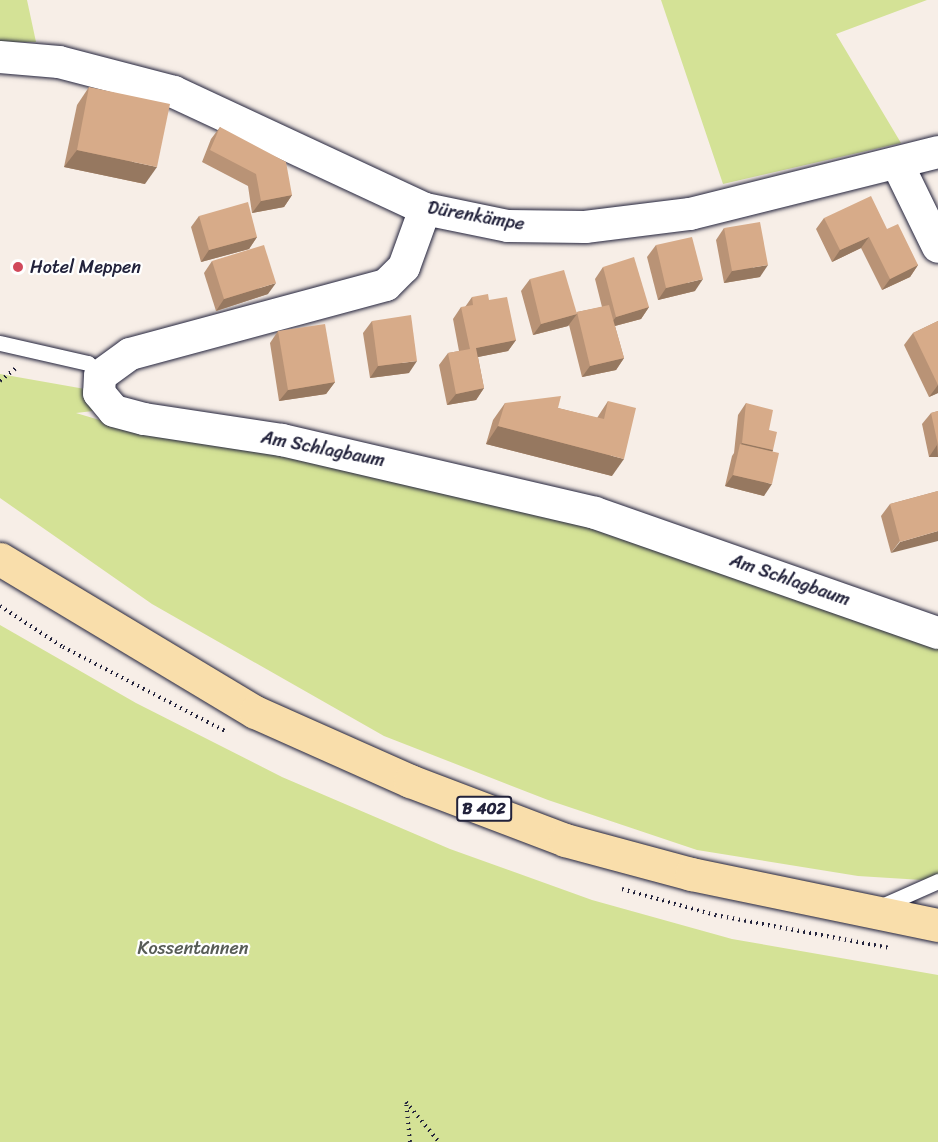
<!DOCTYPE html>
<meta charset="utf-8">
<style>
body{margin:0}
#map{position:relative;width:938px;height:1142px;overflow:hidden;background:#f7eee7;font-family:Sriracha,sans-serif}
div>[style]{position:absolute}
.green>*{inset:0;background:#d4e296}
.path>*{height:4px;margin-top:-2px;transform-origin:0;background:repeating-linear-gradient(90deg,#22223b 0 1.5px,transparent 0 6px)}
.roads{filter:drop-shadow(0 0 2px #22223b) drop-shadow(0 0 2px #22223b)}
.lane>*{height:15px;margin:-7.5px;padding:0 7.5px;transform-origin:7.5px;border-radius:7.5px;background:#fff}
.street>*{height:32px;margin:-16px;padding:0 16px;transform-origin:16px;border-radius:16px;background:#fff}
.primary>*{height:33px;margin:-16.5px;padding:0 16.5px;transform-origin:16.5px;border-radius:16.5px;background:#f9deab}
.wall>*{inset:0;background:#b99376}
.shaded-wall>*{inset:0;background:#967860}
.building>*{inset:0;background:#d7ab89}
.dots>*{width:16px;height:16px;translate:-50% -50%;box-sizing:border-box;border:3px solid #fff;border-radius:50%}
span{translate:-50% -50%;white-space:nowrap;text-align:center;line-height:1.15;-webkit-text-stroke:4.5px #fff;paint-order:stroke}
.shield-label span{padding:2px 4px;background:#fff;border:2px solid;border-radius:4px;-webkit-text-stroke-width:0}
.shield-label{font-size:16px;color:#22223b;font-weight:700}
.street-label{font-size:18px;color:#22223b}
.poi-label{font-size:18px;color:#22223b}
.left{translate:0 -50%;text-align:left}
.park-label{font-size:18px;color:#575c56}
</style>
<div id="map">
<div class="green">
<i style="clip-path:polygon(0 0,27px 0,36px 42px,0 42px)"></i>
<i style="clip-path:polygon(661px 0,927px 0,836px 34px,901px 143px,723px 184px)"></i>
<i style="clip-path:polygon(0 374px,85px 389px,97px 405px,93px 411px,76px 413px,123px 427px,462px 485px,938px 646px,938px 881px,858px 876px,697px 850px,548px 800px,384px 736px,152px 604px,0 498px)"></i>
<i style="clip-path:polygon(0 625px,136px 703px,282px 777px,450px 849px,592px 900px,732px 939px,938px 975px,938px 1142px,0 1142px)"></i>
</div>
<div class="path">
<i style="left:0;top:381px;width:22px;rotate:-39deg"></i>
<i style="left:0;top:606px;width:75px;rotate:33.1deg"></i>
<i style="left:63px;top:647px;width:182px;rotate:27.4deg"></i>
<i style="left:622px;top:889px;width:97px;rotate:15.6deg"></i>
<i style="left:715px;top:915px;width:178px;rotate:10.7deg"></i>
<i style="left:410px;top:1142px;width:40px;rotate:-95.7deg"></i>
<i style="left:406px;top:1102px;width:52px;rotate:50.5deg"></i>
</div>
<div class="roads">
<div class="lane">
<i style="left:0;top:343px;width:90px;rotate:12.8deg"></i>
<i style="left:88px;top:363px;width:18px;rotate:47deg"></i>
<i style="left:877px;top:908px;width:67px;rotate:-23.9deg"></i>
</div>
<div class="street">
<i style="left:0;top:57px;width:59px;rotate:4.8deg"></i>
<i style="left:59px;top:62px;width:119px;rotate:14.6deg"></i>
<i style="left:174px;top:92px;width:277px;rotate:25deg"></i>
<i style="left:425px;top:209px;width:85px;rotate:11.6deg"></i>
<i style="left:508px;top:226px;width:77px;rotate:0.7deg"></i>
<i style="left:585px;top:227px;width:106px;rotate:-7.1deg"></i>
<i style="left:690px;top:214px;width:256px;rotate:-14deg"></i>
<i style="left:897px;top:163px;width:93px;rotate:64deg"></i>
<i style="left:425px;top:209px;width:62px;rotate:109.9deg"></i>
<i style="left:404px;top:267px;width:25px;rotate:135deg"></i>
<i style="left:386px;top:285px;width:265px;rotate:164.9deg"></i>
<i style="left:130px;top:354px;width:37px;rotate:144deg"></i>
<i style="left:100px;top:376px;width:17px;rotate:93deg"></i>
<i style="left:99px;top:393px;width:23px;rotate:50deg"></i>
<i style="left:114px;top:411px;width:31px;rotate:15deg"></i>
<i style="left:144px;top:419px;width:140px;rotate:8.7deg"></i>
<i style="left:282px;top:440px;width:321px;rotate:13.1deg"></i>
<i style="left:595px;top:513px;width:363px;rotate:19.3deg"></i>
</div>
<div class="primary">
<i style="left:0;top:559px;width:297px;rotate:31deg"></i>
<i style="left:255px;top:712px;width:170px;rotate:24deg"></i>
<i style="left:410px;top:781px;width:166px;rotate:20.8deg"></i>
<i style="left:565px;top:840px;width:131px;rotate:15.1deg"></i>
<i style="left:691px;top:874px;width:252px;rotate:11.7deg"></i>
</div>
</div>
<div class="wall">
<i style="clip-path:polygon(89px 87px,145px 184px,64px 167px,77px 105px)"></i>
<i style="clip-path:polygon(220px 127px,292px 195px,284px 207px,252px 213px,248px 186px,202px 162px,211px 139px)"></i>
<i style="clip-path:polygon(199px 216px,257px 237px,249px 249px,201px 262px,191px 227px)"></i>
<i style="clip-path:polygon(824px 218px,887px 229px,918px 265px,910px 277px,882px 290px,861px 248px,832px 262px,816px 229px)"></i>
<i style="clip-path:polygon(724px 228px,760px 277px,724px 283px,716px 240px)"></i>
<i style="clip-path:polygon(656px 245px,695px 291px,658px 300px,647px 257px)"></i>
<i style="clip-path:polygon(212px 261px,268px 294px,216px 311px,204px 273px)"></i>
<i style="clip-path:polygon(603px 267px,649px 307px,641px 319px,615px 326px,624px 358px,616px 370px,582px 377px,569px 325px,568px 326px,533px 335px,521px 291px,530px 279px,576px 313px,577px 312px,602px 307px,595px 279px)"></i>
<i style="clip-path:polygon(472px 297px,489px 300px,516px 340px,508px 351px,478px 357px,484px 388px,476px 400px,447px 405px,439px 365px,448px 353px,459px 351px,453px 319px,461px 307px,465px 307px)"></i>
<i style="clip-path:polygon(372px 321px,409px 373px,370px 378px,363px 333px)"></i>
<i style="clip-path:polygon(938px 321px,938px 393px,929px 397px,904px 345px,913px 333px)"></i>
<i style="clip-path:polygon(278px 331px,335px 382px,326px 394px,279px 401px,270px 343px)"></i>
<i style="clip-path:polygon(608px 401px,612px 476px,486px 444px,493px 420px,505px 403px,558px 408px,597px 418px)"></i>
<i style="clip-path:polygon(746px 403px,769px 430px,773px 450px,764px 496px,725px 486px,732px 456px,734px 453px,738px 415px)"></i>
<i style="clip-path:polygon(938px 411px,938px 457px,929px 457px,922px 424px,931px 413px)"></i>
<i style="clip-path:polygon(938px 491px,891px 553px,881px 516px,890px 504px)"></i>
</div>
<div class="shaded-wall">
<i style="clip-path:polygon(77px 150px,157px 167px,145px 184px,64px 167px)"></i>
<i style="clip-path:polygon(292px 195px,284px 207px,252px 213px,261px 201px)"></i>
<i style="clip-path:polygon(257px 237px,249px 249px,201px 262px,209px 250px)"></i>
<i style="clip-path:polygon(869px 237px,861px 248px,832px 262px,840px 250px)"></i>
<i style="clip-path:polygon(768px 265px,760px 277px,724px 283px,732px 271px)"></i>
<i style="clip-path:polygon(918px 265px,910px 277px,882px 290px,890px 279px)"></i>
<i style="clip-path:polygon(703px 279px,695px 291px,658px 300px,666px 288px)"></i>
<i style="clip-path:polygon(276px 283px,268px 294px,216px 311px,224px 299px)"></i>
<i style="clip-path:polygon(649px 307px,641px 319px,607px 328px,616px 317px)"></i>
<i style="clip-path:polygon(577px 314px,568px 326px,533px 335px,541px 324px)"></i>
<i style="clip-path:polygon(516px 340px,508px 351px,468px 359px,476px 348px)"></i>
<i style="clip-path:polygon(624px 358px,616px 370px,582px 377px,590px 366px)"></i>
<i style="clip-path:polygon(417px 361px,409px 373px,370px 378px,378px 366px)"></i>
<i style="clip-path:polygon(335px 382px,326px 394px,279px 401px,288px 390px)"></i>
<i style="clip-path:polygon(938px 385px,938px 393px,929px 397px)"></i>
<i style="clip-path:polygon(484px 388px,476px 400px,447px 405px,456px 394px)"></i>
<i style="clip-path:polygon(498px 426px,624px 459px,612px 476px,486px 444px)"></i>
<i style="clip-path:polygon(742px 443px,773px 450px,764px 462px,740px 446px)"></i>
<i style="clip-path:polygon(937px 445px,938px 457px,929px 457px)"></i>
<i style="clip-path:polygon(733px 475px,772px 484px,764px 496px,725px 486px)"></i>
<i style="clip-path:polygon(938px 531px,938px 541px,891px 553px,900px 542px)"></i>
</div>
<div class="building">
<i style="clip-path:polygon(89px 87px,170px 104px,157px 167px,77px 150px)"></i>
<i style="clip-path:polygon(220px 127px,286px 162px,292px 195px,261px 201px,256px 174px,210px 150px)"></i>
<i style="clip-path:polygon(871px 196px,887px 229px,898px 224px,918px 265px,890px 279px,869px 237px,840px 250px,824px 218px)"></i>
<i style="clip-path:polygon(248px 202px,257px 237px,209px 250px,199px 216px)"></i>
<i style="clip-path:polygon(760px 222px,768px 265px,732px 271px,724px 228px)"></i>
<i style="clip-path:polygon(692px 237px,703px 279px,666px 288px,656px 245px)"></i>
<i style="clip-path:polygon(264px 245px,276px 283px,224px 299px,212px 261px)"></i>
<i style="clip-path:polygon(634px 257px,649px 307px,616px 317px,603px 267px)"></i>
<i style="clip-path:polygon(564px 270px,577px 314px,541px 324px,530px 279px)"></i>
<i style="clip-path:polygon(488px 294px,489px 300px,507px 297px,516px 340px,476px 348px,484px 388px,456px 394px,448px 353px,470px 349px,461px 307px,473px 305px,472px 297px)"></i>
<i style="clip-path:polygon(609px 305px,624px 358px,590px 366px,577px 312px)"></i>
<i style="clip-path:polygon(411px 315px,417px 361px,378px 366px,372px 321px)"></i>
<i style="clip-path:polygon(938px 321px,938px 385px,913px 333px)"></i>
<i style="clip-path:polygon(325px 324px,335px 382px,288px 390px,278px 331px)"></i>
<i style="clip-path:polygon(561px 396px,558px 408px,604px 419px,608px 401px,636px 408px,624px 459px,498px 426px,505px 403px)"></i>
<i style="clip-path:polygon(746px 403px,773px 410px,769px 430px,777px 432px,773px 450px,742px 443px)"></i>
<i style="clip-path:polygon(938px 411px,938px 445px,931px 413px)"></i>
<i style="clip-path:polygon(740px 444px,779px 453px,772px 484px,733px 475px)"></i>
<i style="clip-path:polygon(938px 491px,938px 531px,900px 542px,890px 504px)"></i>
</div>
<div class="dots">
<i style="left:18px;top:267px;background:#d1495b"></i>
</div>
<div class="shield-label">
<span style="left:484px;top:809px">B 402</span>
</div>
<div class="street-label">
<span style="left:476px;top:216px;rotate:10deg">Dürenkämpe</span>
<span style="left:323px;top:449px;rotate:11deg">Am Schlagbaum</span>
<span style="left:790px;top:580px;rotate:19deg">Am Schlagbaum</span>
</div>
<div class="poi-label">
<span class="left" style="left:30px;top:267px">Hotel Meppen</span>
</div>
<div class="park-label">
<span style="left:193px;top:948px">Kossentannen</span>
</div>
</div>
